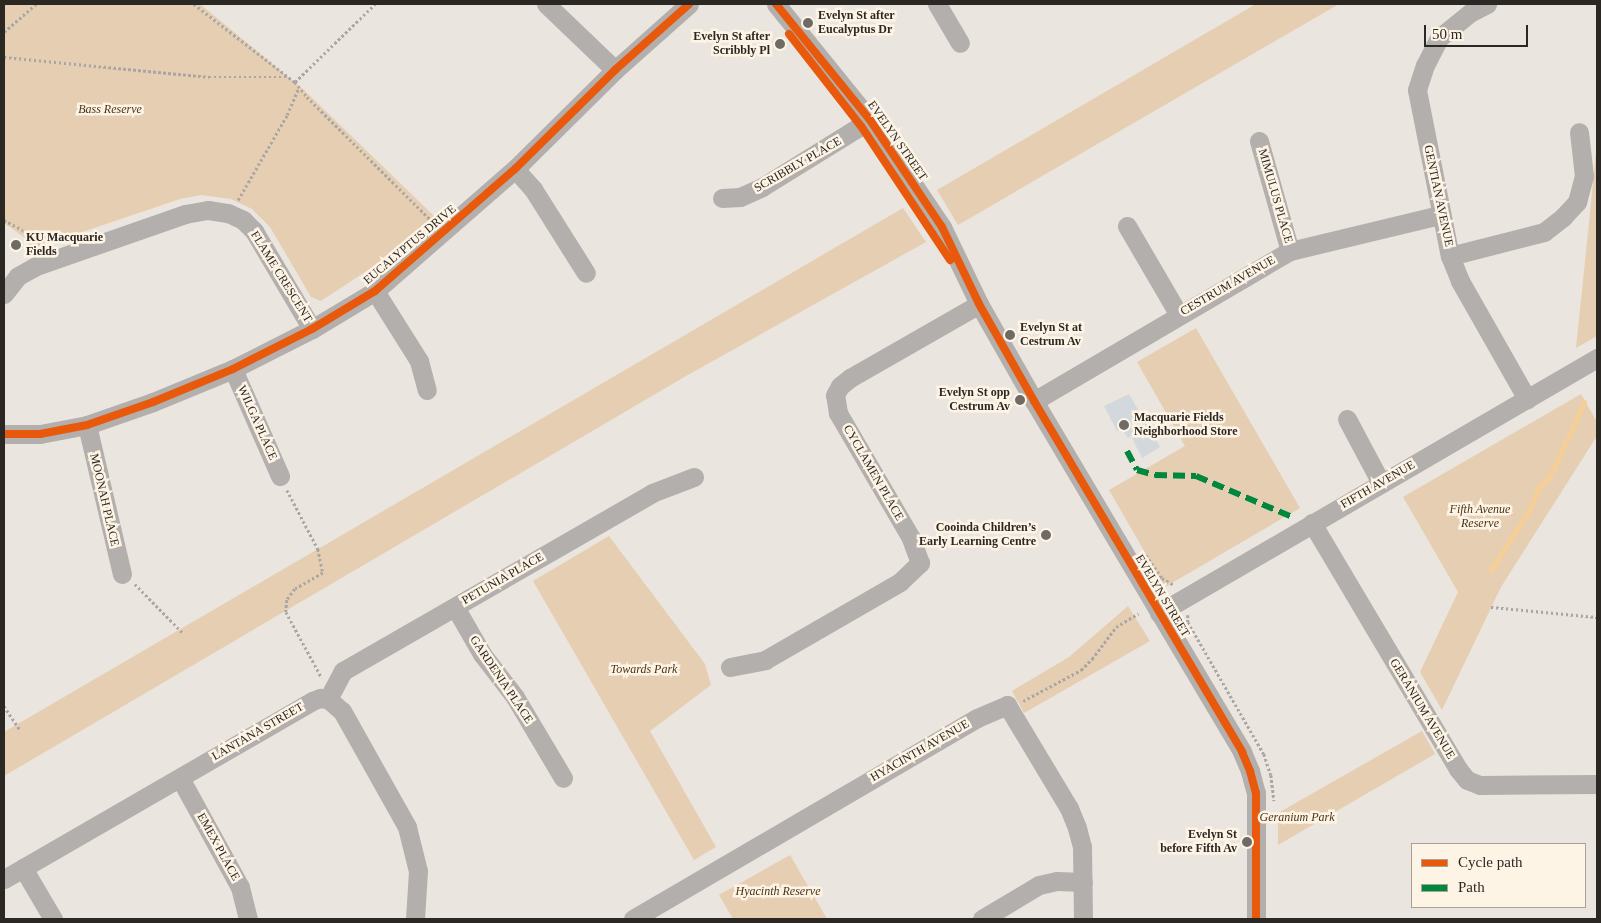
<!DOCTYPE html>
<meta charset="utf-8">
<style>
body{margin:0}
#map{position:relative;width:1601px;height:923px;overflow:hidden;background:#ebe5df;font-family:Georgia,serif}
div>[style]{position:absolute}
.green>*{inset:0;background:#e5ceb1}
.stream>*{height:4.5px;margin:-2.25px;padding:0 2.25px;transform-origin:2.25px;border-radius:2.25px;background:#f6cf98}
.building>*{inset:0;background:#d2d8db}
.path>*{height:2.5px;margin-top:-1.25px;transform-origin:0;background:repeating-linear-gradient(90deg,#a9a6a4 0 2.5px,transparent 0 5px)}
.minor>*{height:19px;margin:-9.5px;padding:0 9.5px;transform-origin:9.5px;border-radius:9.5px;background:#b2afad}
.quiet>*{height:6px;margin-top:-3px;transform-origin:0;background:repeating-linear-gradient(90deg,#00873e 0 12px,transparent 0 18px)}
.cycleway>*{height:8px;margin:-4px;padding:0 4px;transform-origin:4px;border-radius:4px;background:#e8590c}
.dots>*{width:14px;height:14px;translate:-50% -50%;box-sizing:border-box;border:2px solid #fef4e6;border-radius:50%}
span{translate:-50% -50%;white-space:nowrap;text-align:center;line-height:1.15;-webkit-text-stroke:5px #fef4e6;paint-order:stroke}
.poi-label{font-size:12px;color:#2b2823;font-weight:700}
.left{translate:0 -50%;text-align:left}
.right{translate:-100% -50%;text-align:right}
.park-label{font-size:12px;color:#493313;font-style:italic}
.street-label{font-size:12px;color:#2b2823}
.frame{position:absolute;inset:0;border:5px solid #2b2823;pointer-events:none}
.legend{position:absolute;left:1411px;top:843px;width:175px;height:65px;box-sizing:border-box;background:#fef4e6;border:1px solid #aaa298;margin:0;padding:6px 9px;list-style:none;font-size:15px;color:#2b2823}
.legend li{display:flex;align-items:center;gap:10px;height:25px}
.legend b{width:25px;border:1px solid #aaa298}
.scale{position:absolute;left:1424px;top:25px;width:104px;height:22px;box-sizing:border-box;border:2px solid #2b2823;border-top:0;padding-left:6px;font-size:15px;line-height:18px;white-space:nowrap;color:#2b2823;-webkit-text-stroke:4px #fef4e6;paint-order:stroke}
</style>
<div id="map">
<div class="green">
<i style="clip-path:polygon(4px 4px,200px 4px,304px 90px,436px 218px,374px 266px,321px 301px,311px 297px,270px 227px,252px 209px,231px 199px,201px 195px,180px 199px,29px 250px,28px 240px,4px 223px)"></i>
<i style="clip-path:polygon(1256px 4px,1339px 4px,958px 225px,937px 190px)"></i>
<i style="clip-path:polygon(1597px 143px,1597px 336px,1576px 348px,1587px 242px)"></i>
<i style="clip-path:polygon(903px 208px,926px 242px,686px 376px,4px 776px,4px 732px)"></i>
<i style="clip-path:polygon(1196px 328px,1300px 508px,1165px 587px,1109px 490px,1185px 446px,1137px 362px)"></i>
<i style="clip-path:polygon(1581px 394px,1597px 422px,1597px 436px,1501px 587px,1442px 710px,1420px 672px,1458px 592px,1403px 497px)"></i>
<i style="clip-path:polygon(609px 536px,705px 664px,711px 685px,650px 731px,716px 847px,694px 860px,533px 581px)"></i>
<i style="clip-path:polygon(1128px 606px,1150px 641px,1024px 713px,1012px 691px,1069px 657px)"></i>
<i style="clip-path:polygon(1422px 731px,1435px 754px,1278px 845px,1278px 813px)"></i>
<i style="clip-path:polygon(790px 855px,827px 919px,733px 919px,719px 895px)"></i>
</div>
<div class="stream">
<i style="left:1491px;top:570px;width:72px;rotate:-57.4deg"></i>
<i style="left:1530px;top:509px;width:24px;rotate:-68deg"></i>
<i style="left:1539px;top:487px;width:16px;rotate:-45deg"></i>
<i style="left:1550px;top:476px;width:81px;rotate:-65deg"></i>
</div>
<div class="building">
<i style="clip-path:polygon(1129px 394px,1160px 447px,1142px 458px,1131px 436px,1128px 438px,1121px 428px,1117px 431px,1104px 406px)"></i>
</div>
<div class="path">
<i style="left:194px;top:4px;width:128px;rotate:37.7deg"></i>
<i style="left:295px;top:82px;width:19px;rotate:51deg"></i>
<i style="left:307px;top:97px;width:176px;rotate:44.8deg"></i>
<i style="left:4px;top:32px;width:43px;rotate:-41.2deg"></i>
<i style="left:4px;top:57px;width:206px;rotate:5.6deg"></i>
<i style="left:209px;top:77px;width:77px"></i>
<i style="left:295px;top:82px;width:112px;rotate:-44.3deg"></i>
<i style="left:238px;top:200px;width:98px;rotate:-60deg"></i>
<i style="left:287px;top:115px;width:30px;rotate:-67deg"></i>
<i style="left:4px;top:220px;width:21px;rotate:28deg"></i>
<i style="left:23px;top:230px;width:26px;rotate:37deg"></i>
<i style="left:287px;top:490px;width:67px;rotate:62.3deg"></i>
<i style="left:318px;top:549px;width:25px;rotate:78deg"></i>
<i style="left:323px;top:573px;width:32px;rotate:150deg"></i>
<i style="left:295px;top:589px;width:14px;rotate:126deg"></i>
<i style="left:287px;top:600px;width:12px;rotate:95deg"></i>
<i style="left:286px;top:612px;width:75px;rotate:61.4deg"></i>
<i style="left:1146px;top:555px;width:28px;rotate:55deg"></i>
<i style="left:1162px;top:578px;width:14px;rotate:30deg"></i>
<i style="left:135px;top:584px;width:70px;rotate:45.6deg"></i>
<i style="left:1491px;top:607px;width:106px;rotate:5.4deg"></i>
<i style="left:1188px;top:615px;width:7px;rotate:90deg"></i>
<i style="left:1188px;top:622px;width:152px;rotate:60.1deg"></i>
<i style="left:1264px;top:754px;width:22px;rotate:72deg"></i>
<i style="left:1271px;top:775px;width:26px;rotate:83deg"></i>
<i style="left:1023px;top:701px;width:66px;rotate:-28.1deg"></i>
<i style="left:1081px;top:670px;width:16px;rotate:-45deg"></i>
<i style="left:1092px;top:659px;width:40px;rotate:-53deg"></i>
<i style="left:1116px;top:627px;width:26px;rotate:-31deg"></i>
<i style="left:4px;top:706px;width:29px;rotate:56deg"></i>
</div>
<div class="minor">
<i style="left:546px;top:4px;width:95px;rotate:43.7deg"></i>
<i style="left:776px;top:4px;width:149px;rotate:51deg"></i>
<i style="left:870px;top:120px;width:129px;rotate:56.1deg"></i>
<i style="left:942px;top:227px;width:85px;rotate:64.3deg"></i>
<i style="left:979px;top:304px;width:112px;rotate:60.4deg"></i>
<i style="left:1034px;top:401px;width:408px;rotate:59.3deg"></i>
<i style="left:1242px;top:752px;width:21px;rotate:67deg"></i>
<i style="left:1250px;top:771px;width:23px;rotate:75deg"></i>
<i style="left:1256px;top:793px;width:126px;rotate:90deg"></i>
<i style="left:937px;top:4px;width:45px;rotate:59.5deg"></i>
<i style="left:1487px;top:4px;width:18px;rotate:153deg"></i>
<i style="left:1471px;top:12px;width:41px;rotate:140.9deg"></i>
<i style="left:1439px;top:38px;width:30px;rotate:117deg"></i>
<i style="left:1425px;top:65px;width:26px;rotate:108deg"></i>
<i style="left:1417px;top:90px;width:169px;rotate:78.8deg"></i>
<i style="left:1450px;top:256px;width:27px;rotate:68deg"></i>
<i style="left:1460px;top:281px;width:136px;rotate:60.4deg"></i>
<i style="left:1259px;top:141px;width:114px;rotate:74.3deg"></i>
<i style="left:515px;top:169px;width:27px;rotate:48deg"></i>
<i style="left:533px;top:189px;width:99px;rotate:57.8deg"></i>
<i style="left:722px;top:198px;width:18px;rotate:-3deg"></i>
<i style="left:740px;top:197px;width:24px;rotate:-24deg"></i>
<i style="left:762px;top:187px;width:127px;rotate:-31.8deg"></i>
<i style="left:1127px;top:226px;width:103px;rotate:59.7deg"></i>
<i style="left:1450px;top:256px;width:97px;rotate:-14.3deg"></i>
<i style="left:1544px;top:232px;width:24px;rotate:-38deg"></i>
<i style="left:1563px;top:217px;width:21px;rotate:-47deg"></i>
<i style="left:1577px;top:202px;width:27px;rotate:-75deg"></i>
<i style="left:1584px;top:176px;width:44px;rotate:-96.5deg"></i>
<i style="left:375px;top:291px;width:83px;rotate:57.8deg"></i>
<i style="left:419px;top:361px;width:30px;rotate:75deg"></i>
<i style="left:4px;top:294px;width:23px;rotate:-52deg"></i>
<i style="left:18px;top:276px;width:21px;rotate:-29deg"></i>
<i style="left:36px;top:266px;width:158px;rotate:-19.2deg"></i>
<i style="left:185px;top:214px;width:23px;rotate:-10deg"></i>
<i style="left:208px;top:210px;width:20px;rotate:9deg"></i>
<i style="left:228px;top:213px;width:17px;rotate:25deg"></i>
<i style="left:243px;top:220px;width:16px;rotate:45deg"></i>
<i style="left:254px;top:231px;width:114px;rotate:59.4deg"></i>
<i style="left:233px;top:369px;width:117px;rotate:66.3deg"></i>
<i style="left:1034px;top:401px;width:297px;rotate:-30.4deg"></i>
<i style="left:1290px;top:251px;width:154px;rotate:-13.5deg"></i>
<i style="left:1347px;top:419px;width:72px;rotate:62deg"></i>
<i style="left:87px;top:425px;width:153px;rotate:76.8deg"></i>
<i style="left:4px;top:434px;width:36px"></i>
<i style="left:40px;top:434px;width:48px;rotate:-10.8deg"></i>
<i style="left:87px;top:425px;width:70px;rotate:-19.2deg"></i>
<i style="left:153px;top:402px;width:87px;rotate:-22.4deg"></i>
<i style="left:233px;top:369px;width:89px;rotate:-26.9deg"></i>
<i style="left:312px;top:329px;width:74px;rotate:-31.1deg"></i>
<i style="left:375px;top:291px;width:186px;rotate:-41.1deg"></i>
<i style="left:515px;top:169px;width:141px;rotate:-44.7deg"></i>
<i style="left:615px;top:70px;width:99px;rotate:-41.7deg"></i>
<i style="left:1312px;top:523px;width:286px;rotate:59.3deg"></i>
<i style="left:1458px;top:769px;width:14px;rotate:51deg"></i>
<i style="left:1467px;top:780px;width:14px;rotate:21deg"></i>
<i style="left:1480px;top:785px;width:117px;rotate:-0.5deg"></i>
<i style="left:455px;top:607px;width:54px;rotate:60.1deg"></i>
<i style="left:482px;top:654px;width:54px;rotate:52.5deg"></i>
<i style="left:515px;top:697px;width:94px;rotate:59.3deg"></i>
<i style="left:1159px;top:613px;width:507px;rotate:-30.21deg"></i>
<i style="left:730px;top:667px;width:36px;rotate:-11deg"></i>
<i style="left:765px;top:660px;width:156px;rotate:-30deg"></i>
<i style="left:900px;top:582px;width:28px;rotate:-44deg"></i>
<i style="left:920px;top:563px;width:27px;rotate:-110deg"></i>
<i style="left:911px;top:538px;width:145px;rotate:-120.3deg"></i>
<i style="left:838px;top:413px;width:18px;rotate:-99deg"></i>
<i style="left:835px;top:395px;width:10px;rotate:-61deg"></i>
<i style="left:840px;top:386px;width:13px;rotate:-39deg"></i>
<i style="left:850px;top:378px;width:149px;rotate:-29.8deg"></i>
<i style="left:328px;top:699px;width:32px;rotate:-62deg"></i>
<i style="left:343px;top:671px;width:357px;rotate:-29.9deg"></i>
<i style="left:652px;top:493px;width:45px;rotate:-20.9deg"></i>
<i style="left:180px;top:778px;width:124px;rotate:61.2deg"></i>
<i style="left:240px;top:887px;width:33px;rotate:76deg"></i>
<i style="left:23px;top:868px;width:59px;rotate:59.5deg"></i>
<i style="left:4px;top:879px;width:356px;rotate:-30deg"></i>
<i style="left:312px;top:701px;width:9px;rotate:-21deg"></i>
<i style="left:320px;top:698px;width:8px;rotate:7deg"></i>
<i style="left:328px;top:699px;width:18px;rotate:41deg"></i>
<i style="left:342px;top:711px;width:133px;rotate:60.7deg"></i>
<i style="left:407px;top:827px;width:45px;rotate:76deg"></i>
<i style="left:418px;top:871px;width:48px;rotate:93.6deg"></i>
<i style="left:633px;top:919px;width:398px;rotate:-30.3deg"></i>
<i style="left:977px;top:718px;width:33px;rotate:-23deg"></i>
<i style="left:1007px;top:705px;width:120px;rotate:59deg"></i>
<i style="left:1069px;top:808px;width:22px;rotate:68deg"></i>
<i style="left:1077px;top:828px;width:20px;rotate:75deg"></i>
<i style="left:1082px;top:847px;width:72px;rotate:89.2deg"></i>
<i style="left:982px;top:919px;width:66px;rotate:-30.8deg"></i>
<i style="left:1039px;top:885px;width:18px;rotate:-13deg"></i>
<i style="left:1057px;top:881px;width:26px;rotate:2deg"></i>
</div>
<div class="quiet">
<i style="left:1127px;top:451px;width:21px;rotate:62deg"></i>
<i style="left:1137px;top:470px;width:19px;rotate:16deg"></i>
<i style="left:1155px;top:475px;width:41px;rotate:1.4deg"></i>
<i style="left:1196px;top:476px;width:104px;rotate:23.1deg"></i>
</div>
<div class="cycleway">
<i style="left:776px;top:4px;width:149px;rotate:51deg"></i>
<i style="left:870px;top:120px;width:129px;rotate:56.1deg"></i>
<i style="left:942px;top:227px;width:85px;rotate:64.3deg"></i>
<i style="left:979px;top:304px;width:112px;rotate:60.4deg"></i>
<i style="left:1034px;top:401px;width:408px;rotate:59.3deg"></i>
<i style="left:1242px;top:752px;width:21px;rotate:67deg"></i>
<i style="left:1250px;top:771px;width:23px;rotate:75deg"></i>
<i style="left:1256px;top:793px;width:126px;rotate:90deg"></i>
<i style="left:789px;top:34px;width:117px;rotate:52deg"></i>
<i style="left:861px;top:126px;width:161px;rotate:56.4deg"></i>
<i style="left:4px;top:434px;width:36px"></i>
<i style="left:40px;top:434px;width:48px;rotate:-10.8deg"></i>
<i style="left:87px;top:425px;width:70px;rotate:-19.2deg"></i>
<i style="left:153px;top:402px;width:87px;rotate:-22.4deg"></i>
<i style="left:233px;top:369px;width:89px;rotate:-26.9deg"></i>
<i style="left:312px;top:329px;width:74px;rotate:-31.1deg"></i>
<i style="left:375px;top:291px;width:186px;rotate:-41.1deg"></i>
<i style="left:515px;top:169px;width:141px;rotate:-44.7deg"></i>
<i style="left:615px;top:70px;width:99px;rotate:-41.7deg"></i>
</div>
<div class="dots">
<i style="left:808px;top:23px;background:#6e6a65"></i>
<i style="left:780px;top:44px;background:#6e6a65"></i>
<i style="left:16px;top:245px;background:#6e6a65"></i>
<i style="left:1010px;top:335px;background:#6e6a65"></i>
<i style="left:1020px;top:400px;background:#6e6a65"></i>
<i style="left:1124px;top:425px;background:#6e6a65"></i>
<i style="left:1046px;top:535px;background:#6e6a65"></i>
<i style="left:1247px;top:842px;background:#6e6a65"></i>
</div>
<div class="poi-label">
<span class="left" style="left:818px;top:23px">Evelyn St after<br>Eucalyptus Dr</span>
<span class="right" style="left:770px;top:44px">Evelyn St after<br>Scribbly Pl</span>
<span class="left" style="left:26px;top:245px">KU Macquarie<br>Fields</span>
<span class="left" style="left:1020px;top:335px">Evelyn St at<br>Cestrum Av</span>
<span class="right" style="left:1010px;top:400px">Evelyn St opp<br>Cestrum Av</span>
<span class="left" style="left:1134px;top:425px">Macquarie Fields<br>Neighborhood Store</span>
<span class="right" style="left:1036px;top:535px">Cooinda Children’s<br>Early Learning Centre</span>
<span class="right" style="left:1237px;top:842px">Evelyn St<br>before Fifth Av</span>
</div>
<div class="park-label">
<span style="left:110px;top:110px">Bass Reserve</span>
<span style="left:1480px;top:517px">Fifth Avenue<br>Reserve</span>
<span style="left:644px;top:670px">Towards Park</span>
<span style="left:1297px;top:818px">Geranium Park</span>
<span style="left:778px;top:892px">Hyacinth Reserve</span>
</div>
<div class="street-label">
<span style="left:897px;top:141px;rotate:55deg">EVELYN STREET</span>
<span style="left:798px;top:165px;rotate:-30deg">SCRIBBLY PLACE</span>
<span style="left:1275px;top:196px;rotate:74deg">MIMULUS PLACE</span>
<span style="left:1438px;top:196px;rotate:78deg">GENTIAN AVENUE</span>
<span style="left:410px;top:245px;rotate:-40deg">EUCALYPTUS DRIVE</span>
<span style="left:281px;top:277px;rotate:58deg">FLAME CRESCENT</span>
<span style="left:1228px;top:286px;rotate:-30deg">CESTRUM AVENUE</span>
<span style="left:257px;top:423px;rotate:66deg">WILGA PLACE</span>
<span style="left:873px;top:473px;rotate:60deg">CYCLAMEN PLACE</span>
<span style="left:1378px;top:485px;rotate:-30deg">FIFTH AVENUE</span>
<span style="left:104px;top:500px;rotate:77deg">MOONAH PLACE</span>
<span style="left:503px;top:579px;rotate:-30deg">PETUNIA PLACE</span>
<span style="left:1162px;top:596px;rotate:59deg">EVELYN STREET</span>
<span style="left:501px;top:680px;rotate:56deg">GARDENIA PLACE</span>
<span style="left:1422px;top:709px;rotate:59deg">GERANIUM AVENUE</span>
<span style="left:258px;top:732px;rotate:-30deg">LANTANA STREET</span>
<span style="left:920px;top:751px;rotate:-30deg">HYACINTH AVENUE</span>
<span style="left:218px;top:847px;rotate:61deg">EMEX PLACE</span>
</div>
<div class="frame"></div>
<ul class="legend">
<li><b style="height:6px;background:#e8590c"></b>Cycle path</li>
<li><b style="height:6px;background:#00873e"></b>Path</li>
</ul>
<div class="scale">50 m</div>
</div>
